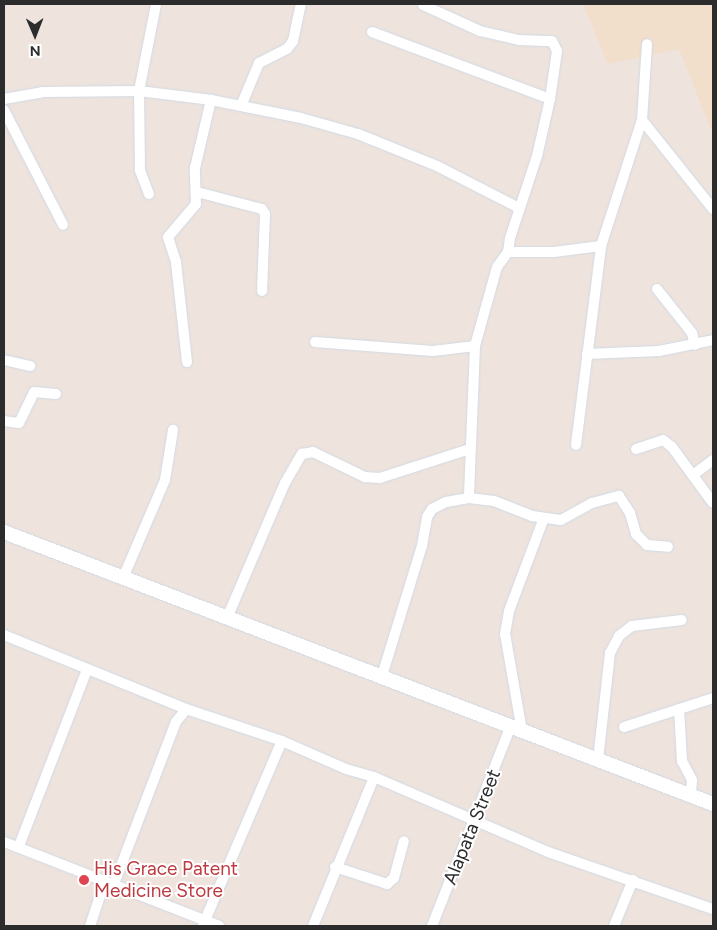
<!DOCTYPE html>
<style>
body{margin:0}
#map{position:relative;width:717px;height:930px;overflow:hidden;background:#eee4dd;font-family:Figtree,sans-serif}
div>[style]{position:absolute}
.education>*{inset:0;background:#f1dfcc}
.roads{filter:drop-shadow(0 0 1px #d2d9e5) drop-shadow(0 0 1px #d2d9e5)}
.street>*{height:10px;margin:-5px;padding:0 5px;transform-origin:5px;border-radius:5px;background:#fff}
.secondary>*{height:14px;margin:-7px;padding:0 7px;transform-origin:7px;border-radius:7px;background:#fff}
.dots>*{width:14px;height:14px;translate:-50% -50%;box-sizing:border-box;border:2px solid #fff;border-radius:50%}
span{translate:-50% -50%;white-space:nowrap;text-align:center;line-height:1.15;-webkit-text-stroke:4px #fff;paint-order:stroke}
.street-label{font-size:19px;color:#2c2c2c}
.health-label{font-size:19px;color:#be3a42}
.left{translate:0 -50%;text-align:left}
.frame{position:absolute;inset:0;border:5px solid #2c2c2c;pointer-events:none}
.north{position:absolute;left:10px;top:10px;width:50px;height:50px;-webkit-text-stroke:4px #fff;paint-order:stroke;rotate:179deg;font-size:14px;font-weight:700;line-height:20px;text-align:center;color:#2c2c2c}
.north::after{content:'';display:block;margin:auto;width:18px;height:22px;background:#2c2c2c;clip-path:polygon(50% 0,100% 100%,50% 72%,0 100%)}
</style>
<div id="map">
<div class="education">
<i style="clip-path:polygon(583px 4px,713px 4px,713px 135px,679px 49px,608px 64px)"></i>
</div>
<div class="roads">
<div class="street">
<i style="left:423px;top:5px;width:63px;rotate:24.5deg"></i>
<i style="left:480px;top:31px;width:40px;rotate:13deg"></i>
<i style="left:519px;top:40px;width:33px;rotate:2deg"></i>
<i style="left:552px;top:41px;width:11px;rotate:63deg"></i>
<i style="left:557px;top:51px;width:49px;rotate:98.3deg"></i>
<i style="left:372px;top:32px;width:190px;rotate:20.6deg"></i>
<i style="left:550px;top:99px;width:58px;rotate:102.8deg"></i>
<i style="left:537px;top:156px;width:86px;rotate:108.2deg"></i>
<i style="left:510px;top:238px;width:14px;rotate:98deg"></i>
<i style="left:508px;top:252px;width:19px;rotate:126deg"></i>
<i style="left:497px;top:267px;width:82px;rotate:105.6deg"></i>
<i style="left:475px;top:346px;width:152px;rotate:92.3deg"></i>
<i style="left:4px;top:99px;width:39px;rotate:-10deg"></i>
<i style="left:42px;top:92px;width:97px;rotate:-0.6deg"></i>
<i style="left:139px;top:91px;width:73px;rotate:7.1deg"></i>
<i style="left:211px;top:100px;width:92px;rotate:11.3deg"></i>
<i style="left:301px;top:118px;width:59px;rotate:15.7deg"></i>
<i style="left:358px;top:134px;width:85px;rotate:22.1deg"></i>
<i style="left:437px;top:166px;width:92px;rotate:27.1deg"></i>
<i style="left:241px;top:106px;width:47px;rotate:-67.3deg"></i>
<i style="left:259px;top:63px;width:31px;rotate:-27deg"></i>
<i style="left:287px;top:49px;width:10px;rotate:-53deg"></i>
<i style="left:293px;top:41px;width:38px;rotate:-78deg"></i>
<i style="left:4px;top:110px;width:129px;rotate:62.8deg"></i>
<i style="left:642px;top:120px;width:114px;rotate:51.4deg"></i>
<i style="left:197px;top:192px;width:67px;rotate:14.7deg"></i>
<i style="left:262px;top:209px;width:6px;rotate:59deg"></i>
<i style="left:265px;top:214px;width:77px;rotate:92.2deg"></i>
<i style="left:149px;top:194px;width:26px;rotate:-111deg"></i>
<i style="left:140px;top:170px;width:79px;rotate:-90.7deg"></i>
<i style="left:139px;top:91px;width:89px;rotate:-78.9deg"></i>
<i style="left:508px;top:252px;width:46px"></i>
<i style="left:554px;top:252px;width:47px;rotate:-7.3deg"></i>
<i style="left:657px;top:289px;width:56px;rotate:51.5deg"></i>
<i style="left:692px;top:333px;width:12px;rotate:76deg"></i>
<i style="left:315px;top:342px;width:118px;rotate:4.4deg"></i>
<i style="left:433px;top:351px;width:42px;rotate:-6.8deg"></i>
<i style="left:587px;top:354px;width:72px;rotate:-2.4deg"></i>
<i style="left:659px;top:351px;width:55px;rotate:-11.5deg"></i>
<i style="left:4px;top:360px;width:27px;rotate:13deg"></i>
<i style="left:187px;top:362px;width:101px;rotate:-96.3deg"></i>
<i style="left:176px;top:262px;width:26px;rotate:-108deg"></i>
<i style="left:168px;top:237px;width:43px;rotate:-49.7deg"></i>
<i style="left:196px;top:204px;width:36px;rotate:-92deg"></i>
<i style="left:195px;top:168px;width:70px;rotate:-76.8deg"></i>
<i style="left:4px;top:421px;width:15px;rotate:8deg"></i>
<i style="left:19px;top:423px;width:34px;rotate:-64deg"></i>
<i style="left:34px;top:392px;width:22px;rotate:5deg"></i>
<i style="left:576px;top:445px;width:201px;rotate:-82.8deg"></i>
<i style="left:601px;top:246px;width:133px;rotate:-72deg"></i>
<i style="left:642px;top:120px;width:76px;rotate:-86.2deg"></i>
<i style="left:636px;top:449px;width:28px;rotate:-18deg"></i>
<i style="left:663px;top:440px;width:11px;rotate:38deg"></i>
<i style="left:672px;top:447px;width:69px;rotate:53.8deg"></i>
<i style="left:693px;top:475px;width:25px;rotate:-37deg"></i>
<i style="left:123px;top:578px;width:107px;rotate:-66.8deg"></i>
<i style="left:165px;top:480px;width:51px;rotate:-80.9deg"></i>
<i style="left:227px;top:618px;width:147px;rotate:-66.8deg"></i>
<i style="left:285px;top:483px;width:34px;rotate:-60deg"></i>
<i style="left:302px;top:454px;width:11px;rotate:-10deg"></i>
<i style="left:313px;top:452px;width:58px;rotate:25.7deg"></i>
<i style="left:365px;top:477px;width:15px;rotate:4deg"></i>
<i style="left:380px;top:478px;width:95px;rotate:-17.9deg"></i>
<i style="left:4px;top:635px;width:196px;rotate:22.1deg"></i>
<i style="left:186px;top:709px;width:101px;rotate:18.4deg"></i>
<i style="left:282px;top:741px;width:70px;rotate:23.6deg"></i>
<i style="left:346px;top:769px;width:29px;rotate:16deg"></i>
<i style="left:374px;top:777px;width:189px;rotate:23.3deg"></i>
<i style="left:548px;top:852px;width:175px;rotate:19.1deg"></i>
<i style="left:381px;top:679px;width:139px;rotate:-72.9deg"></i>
<i style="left:422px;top:546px;width:29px;rotate:-80deg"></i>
<i style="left:427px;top:517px;width:9px;rotate:-58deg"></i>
<i style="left:432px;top:509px;width:16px;rotate:-27deg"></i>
<i style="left:446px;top:502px;width:23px;rotate:-10deg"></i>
<i style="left:469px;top:498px;width:25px;rotate:7deg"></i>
<i style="left:494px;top:501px;width:41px;rotate:21.5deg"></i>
<i style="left:532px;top:516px;width:29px;rotate:8deg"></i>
<i style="left:561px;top:520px;width:35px;rotate:-29deg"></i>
<i style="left:592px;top:503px;width:28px;rotate:-15deg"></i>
<i style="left:619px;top:496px;width:20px;rotate:57deg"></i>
<i style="left:630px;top:513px;width:22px;rotate:74deg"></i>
<i style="left:636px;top:534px;width:16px;rotate:45deg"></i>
<i style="left:647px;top:545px;width:21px;rotate:5deg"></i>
<i style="left:679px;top:709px;width:52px;rotate:86.7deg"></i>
<i style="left:682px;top:761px;width:21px;rotate:62deg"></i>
<i style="left:692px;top:780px;width:16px;rotate:94deg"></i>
<i style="left:624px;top:727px;width:94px;rotate:-18deg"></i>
<i style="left:522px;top:731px;width:98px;rotate:-99.9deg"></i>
<i style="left:505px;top:634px;width:23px;rotate:-80deg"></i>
<i style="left:509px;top:611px;width:99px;rotate:-69.4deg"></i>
<i style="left:598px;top:760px;width:108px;rotate:-83.6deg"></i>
<i style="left:610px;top:653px;width:19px;rotate:-62deg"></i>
<i style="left:619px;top:636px;width:16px;rotate:-38deg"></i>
<i style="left:632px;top:626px;width:50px;rotate:-6.8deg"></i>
<i style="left:4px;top:842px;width:231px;rotate:21.3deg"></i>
<i style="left:19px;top:846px;width:189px;rotate:-68.9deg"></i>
<i style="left:335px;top:867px;width:55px;rotate:18.1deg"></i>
<i style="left:387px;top:884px;width:9px;rotate:-41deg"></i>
<i style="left:394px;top:878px;width:38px;rotate:-75deg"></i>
<i style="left:114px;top:884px;width:173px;rotate:-69.1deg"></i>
<i style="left:176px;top:722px;width:16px;rotate:-52deg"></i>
<i style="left:203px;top:925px;width:200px;rotate:-66.8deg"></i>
<i style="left:90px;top:926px;width:47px;rotate:-71.6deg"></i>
<i style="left:313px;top:926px;width:161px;rotate:-67.7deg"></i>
<i style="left:432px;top:926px;width:213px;rotate:-68.5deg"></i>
<i style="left:614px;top:926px;width:50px;rotate:-67.6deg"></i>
</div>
<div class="secondary">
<i style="left:4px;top:532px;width:759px;rotate:20.99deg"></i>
</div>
</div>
<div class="dots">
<i style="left:84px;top:880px;background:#e0444e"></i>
</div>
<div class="street-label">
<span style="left:472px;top:827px;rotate:-68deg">Alapata Street</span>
</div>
<div class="health-label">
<span class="left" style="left:94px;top:880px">His Grace Patent<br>Medicine Store</span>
</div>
<div class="frame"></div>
<div class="north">N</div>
</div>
